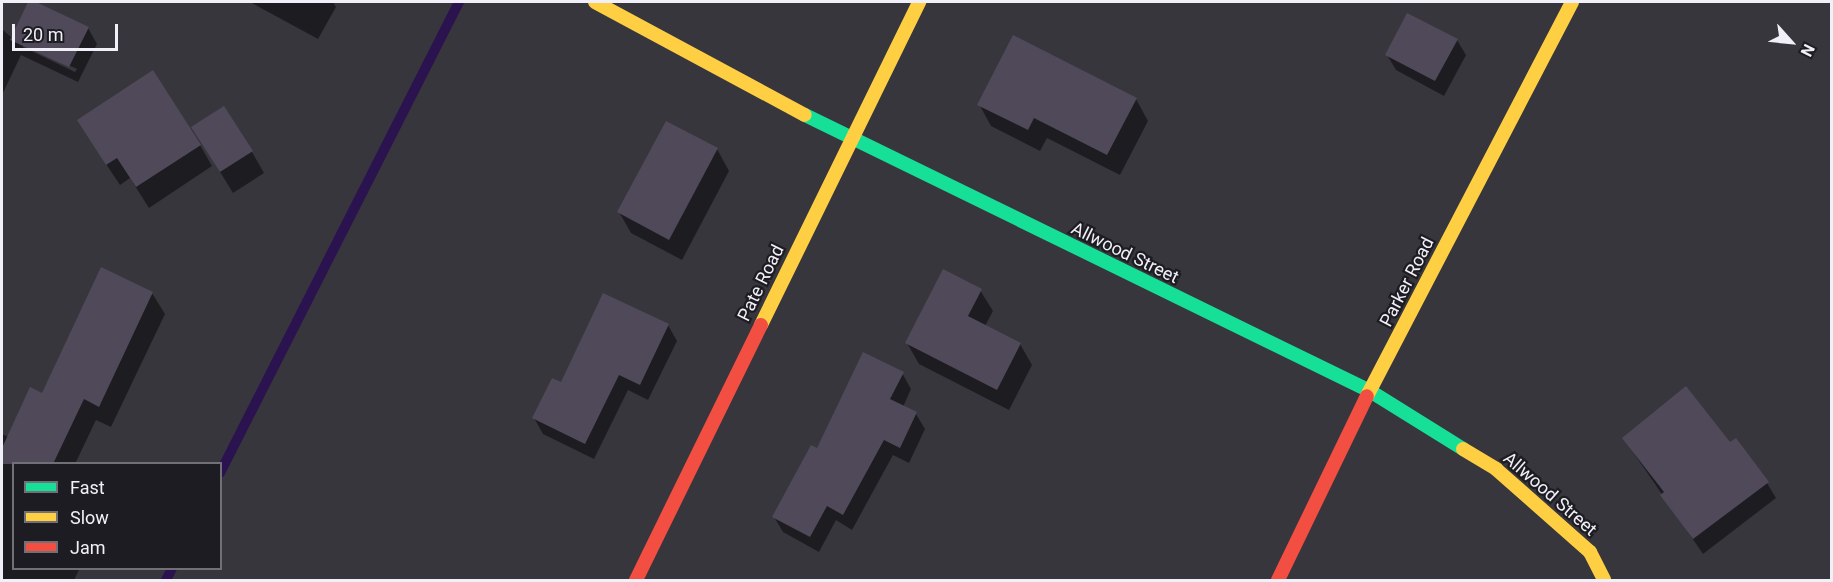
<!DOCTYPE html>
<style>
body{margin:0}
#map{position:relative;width:1833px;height:582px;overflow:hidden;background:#38363d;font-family:Roboto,sans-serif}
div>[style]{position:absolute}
.shadow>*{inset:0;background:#0007}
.stream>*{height:10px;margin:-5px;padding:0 5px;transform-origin:5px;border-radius:5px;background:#2b134f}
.building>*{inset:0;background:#4f495a}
.fast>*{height:14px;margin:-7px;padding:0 7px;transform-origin:7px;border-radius:7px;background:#16e098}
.slow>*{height:14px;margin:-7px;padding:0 7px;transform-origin:7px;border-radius:7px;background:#ffcf43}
.jam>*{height:14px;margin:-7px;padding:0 7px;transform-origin:7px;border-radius:7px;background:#f24e42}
span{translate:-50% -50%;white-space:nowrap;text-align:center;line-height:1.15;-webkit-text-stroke:4.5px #1d1c22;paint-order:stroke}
.street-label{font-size:18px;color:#f1eff7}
.frame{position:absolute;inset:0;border:3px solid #f1eff7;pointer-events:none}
.legend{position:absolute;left:12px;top:462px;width:210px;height:108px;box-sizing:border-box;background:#1d1c22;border:2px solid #727077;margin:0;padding:8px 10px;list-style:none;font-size:18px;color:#f1eff7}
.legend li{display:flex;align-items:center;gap:12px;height:30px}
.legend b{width:30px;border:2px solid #727077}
.north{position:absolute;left:1761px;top:12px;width:60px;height:60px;-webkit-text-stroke:4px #1d1c22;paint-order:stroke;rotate:117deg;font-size:16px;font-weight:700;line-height:24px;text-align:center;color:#f1eff7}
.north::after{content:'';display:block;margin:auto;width:21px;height:27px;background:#f1eff7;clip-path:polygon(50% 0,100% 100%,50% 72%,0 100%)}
.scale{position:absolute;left:12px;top:24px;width:106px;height:27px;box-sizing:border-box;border:3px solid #f1eff7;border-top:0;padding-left:8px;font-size:18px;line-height:21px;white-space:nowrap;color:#f1eff7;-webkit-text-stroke:4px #1d1c22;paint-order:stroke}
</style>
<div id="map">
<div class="shadow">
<i style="clip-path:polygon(evenodd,30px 2px,88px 28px,97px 44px,78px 82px,21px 55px,2px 95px,2px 29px,12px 38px,30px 2px,23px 44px,77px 69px,75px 72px,23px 47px,23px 44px)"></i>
<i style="clip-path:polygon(250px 2px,333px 2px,336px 7px,318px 39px)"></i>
<i style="clip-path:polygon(1457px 40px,1466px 55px,1444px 96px,1396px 70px,1387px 55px)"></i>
<i style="clip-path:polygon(1136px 99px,1148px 121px,1120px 175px,1047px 138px,1040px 151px,991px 126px,979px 104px)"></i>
<i style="clip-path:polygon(193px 128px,252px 152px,264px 173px,233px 193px)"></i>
<i style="clip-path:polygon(200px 145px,212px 166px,149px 208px,130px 178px,120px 185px,96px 149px)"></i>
<i style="clip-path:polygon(717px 149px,729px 171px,682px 260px,631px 233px,619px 212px)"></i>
<i style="clip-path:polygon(980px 290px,993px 311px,985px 326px,1020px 344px,1032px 365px,1009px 410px,919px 364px,907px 343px)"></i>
<i style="clip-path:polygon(152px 293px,165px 314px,111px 427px,96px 420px,75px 464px,14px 464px,14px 568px,80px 568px,74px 580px,2px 580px,2px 434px,8px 437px,42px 394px)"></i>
<i style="clip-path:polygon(668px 325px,677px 341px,648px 400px,628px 390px,594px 459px,543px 434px,534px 418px,561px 384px)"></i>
<i style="clip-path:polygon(902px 373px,911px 389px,903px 407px,916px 414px,925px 429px,909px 463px,893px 455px,852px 530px,836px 520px,819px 552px,783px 532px,774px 517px,817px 451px)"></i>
<i style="clip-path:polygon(1624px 439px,1730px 444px,1767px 483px,1776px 498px,1703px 554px)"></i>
</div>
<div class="stream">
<i style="left:220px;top:473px;width:528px;rotate:-63.1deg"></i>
<i style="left:166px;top:580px;width:13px;rotate:-63deg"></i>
</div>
<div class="building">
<i style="clip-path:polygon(28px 2px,36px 2px,89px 27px,69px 67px,10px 40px)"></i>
<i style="clip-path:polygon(1407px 13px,1458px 39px,1435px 81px,1385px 55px)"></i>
<i style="clip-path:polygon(1013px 35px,1137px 98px,1107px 155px,1034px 118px,1028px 130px,977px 105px)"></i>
<i style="clip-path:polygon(153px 70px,201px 145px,136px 187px,117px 158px,106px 165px,77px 120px)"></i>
<i style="clip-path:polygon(224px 106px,253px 151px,220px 172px,191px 127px)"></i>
<i style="clip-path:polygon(666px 121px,718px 148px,669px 240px,617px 212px)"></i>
<i style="clip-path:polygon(101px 267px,153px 292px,99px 407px,84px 399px,53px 464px,2px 464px,2px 448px,30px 387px,42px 393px)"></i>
<i style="clip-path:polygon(943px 269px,982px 289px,968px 316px,1021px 343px,997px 390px,905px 343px)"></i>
<i style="clip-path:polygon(603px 293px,669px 324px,640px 385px,619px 375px,585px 444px,532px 418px,552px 378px,561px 382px)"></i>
<i style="clip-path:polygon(863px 352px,904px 372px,890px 399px,917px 412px,900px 448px,884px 440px,843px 515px,827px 506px,810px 537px,772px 517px,811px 445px,817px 448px)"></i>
<i style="clip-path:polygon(1686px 386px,1730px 442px,1736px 438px,1769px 482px,1693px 539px,1660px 495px,1664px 492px,1622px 438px)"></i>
</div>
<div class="fast">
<i style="left:805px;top:115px;width:629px;rotate:26.04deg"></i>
<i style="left:1370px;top:391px;width:110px;rotate:31.9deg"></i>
</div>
<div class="slow">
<i style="left:595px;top:2px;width:238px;rotate:28.3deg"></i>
<i style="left:761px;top:325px;width:360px;rotate:-63.9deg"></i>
<i style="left:1367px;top:396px;width:444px;rotate:-62.5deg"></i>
<i style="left:1463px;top:449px;width:39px;rotate:31deg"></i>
<i style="left:1496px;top:469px;width:125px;rotate:41.4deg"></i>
<i style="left:1590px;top:552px;width:31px;rotate:63deg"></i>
</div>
<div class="jam">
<i style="left:636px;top:580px;width:284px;rotate:-63.9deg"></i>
<i style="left:1278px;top:580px;width:204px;rotate:-64.2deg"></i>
</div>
<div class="street-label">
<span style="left:1125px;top:253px;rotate:26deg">Allwood Street</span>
<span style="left:1407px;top:282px;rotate:-63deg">Parker Road</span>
<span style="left:761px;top:283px;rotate:-64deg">Pate Road</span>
<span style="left:1550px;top:494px;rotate:41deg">Allwood Street</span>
</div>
<div class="frame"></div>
<ul class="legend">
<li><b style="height:8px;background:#16e098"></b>Fast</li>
<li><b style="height:8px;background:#ffcf43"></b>Slow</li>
<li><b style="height:8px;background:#f24e42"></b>Jam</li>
</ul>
<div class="north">N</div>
<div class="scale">20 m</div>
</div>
